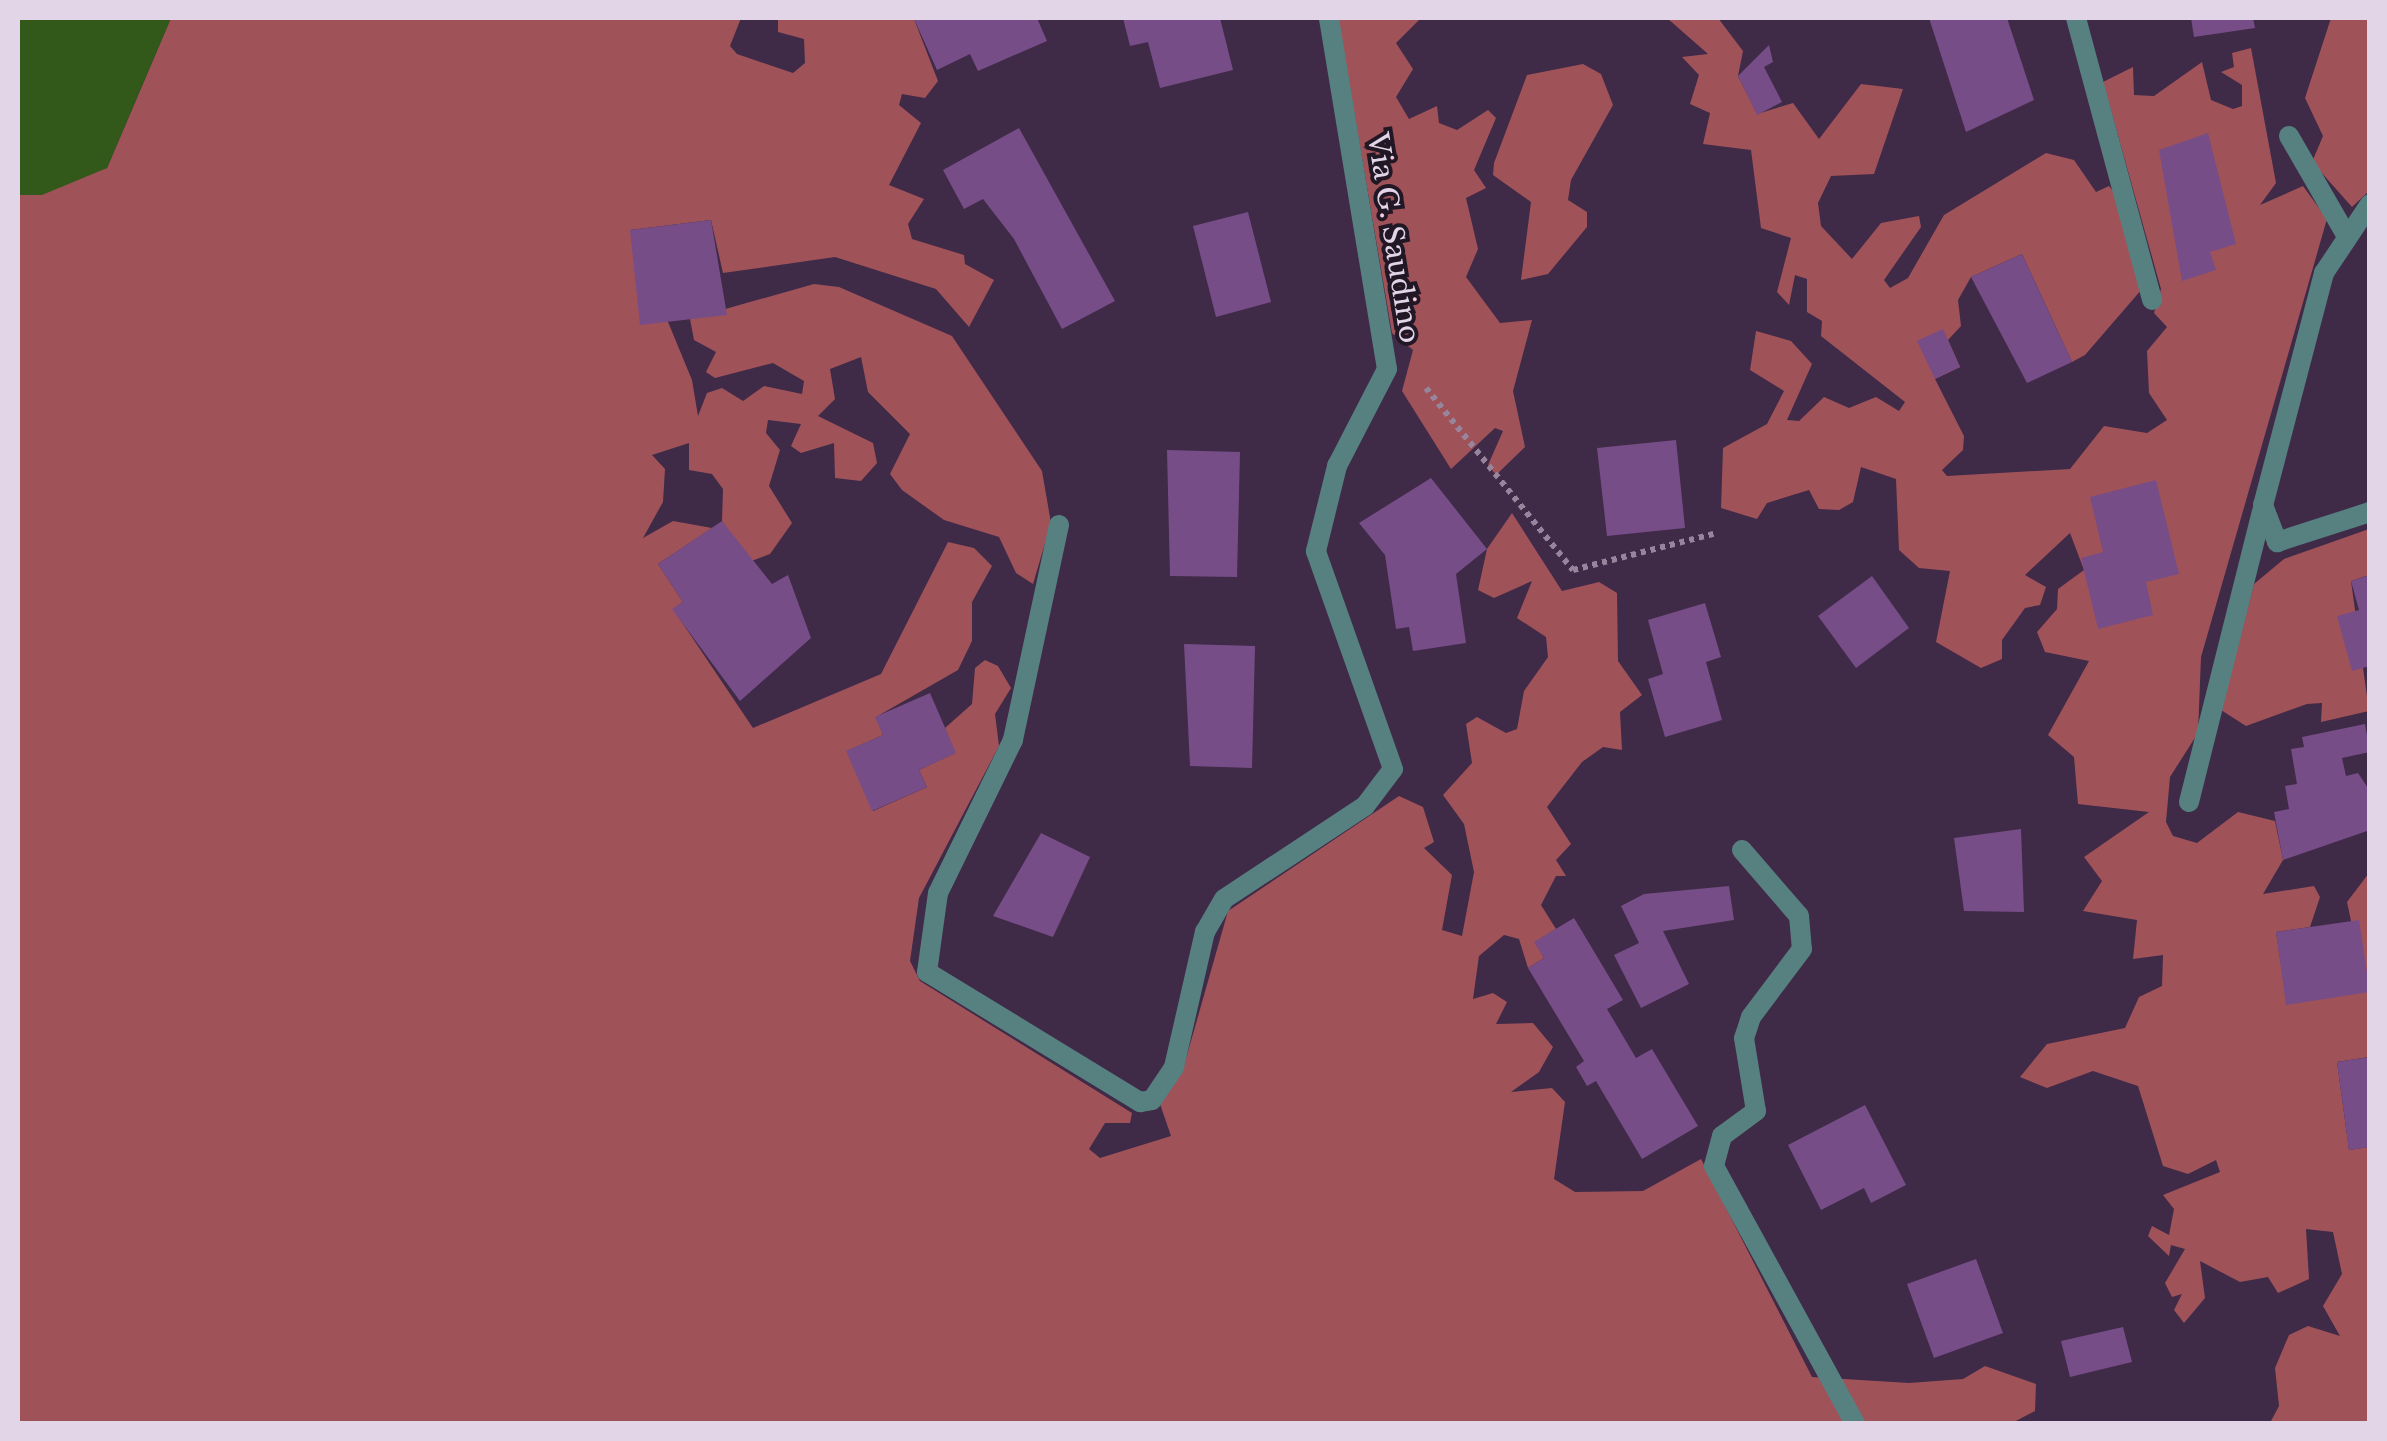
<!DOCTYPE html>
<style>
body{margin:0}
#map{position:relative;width:2387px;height:1441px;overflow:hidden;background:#3f2a48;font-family:"Libre Baskerville",serif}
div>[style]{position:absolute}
.forest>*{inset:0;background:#a05259}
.water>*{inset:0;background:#32591a}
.building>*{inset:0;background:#774d87}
.path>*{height:6px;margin-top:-3px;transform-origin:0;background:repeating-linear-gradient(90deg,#96859d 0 5px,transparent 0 10px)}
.service>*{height:20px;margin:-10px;padding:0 10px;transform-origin:10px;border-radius:10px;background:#578080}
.minor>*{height:20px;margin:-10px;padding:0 10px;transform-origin:10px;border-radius:10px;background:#578080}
span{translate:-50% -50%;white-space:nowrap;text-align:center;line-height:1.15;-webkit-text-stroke:8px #211725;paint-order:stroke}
.street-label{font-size:28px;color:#e2d5e8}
.frame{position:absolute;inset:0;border:20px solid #e2d5e8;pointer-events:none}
</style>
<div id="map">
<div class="forest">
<i style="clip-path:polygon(171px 18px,741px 18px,730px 46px,737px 54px,793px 73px,805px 63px,804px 39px,778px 32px,778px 18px,914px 19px,938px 81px,925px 98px,902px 94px,899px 105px,921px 123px,889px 185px,924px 199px,908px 224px,912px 239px,964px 255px,965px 264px,994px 280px,969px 327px,936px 289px,835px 257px,723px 273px,711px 220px,630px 230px,692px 380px,698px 416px,707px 393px,722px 388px,743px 401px,764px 386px,802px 394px,804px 381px,773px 363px,715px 378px,706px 372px,716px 352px,694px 340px,690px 319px,814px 284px,839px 287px,952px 336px,1042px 471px,1051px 523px,1033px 584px,1016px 573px,999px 537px,944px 520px,902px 490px,890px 474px,910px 434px,868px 392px,861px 357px,830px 369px,835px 399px,818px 416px,873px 443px,877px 463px,861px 481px,835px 478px,834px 443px,801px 453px,791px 446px,801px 424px,768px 420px,766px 433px,780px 450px,769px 486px,792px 523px,770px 554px,749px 562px,722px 521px,723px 489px,712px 474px,689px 470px,689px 443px,652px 455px,665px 469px,663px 502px,643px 538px,673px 521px,712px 528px,658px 564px,683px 602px,673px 609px,753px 728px,881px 674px,948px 542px,974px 548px,992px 566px,972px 602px,972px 641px,958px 670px,876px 717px,883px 735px,847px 751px,873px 811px,927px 787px,919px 770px,955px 753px,945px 728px,972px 704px,975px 668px,985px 660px,998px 666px,1011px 688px,995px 714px,999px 746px,919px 898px,910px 961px,920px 981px,1132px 1113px,1130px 1123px,1105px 1123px,1089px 1149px,1100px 1158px,1171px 1136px,1160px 1104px,1183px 1069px,1228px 911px,1399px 796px,1423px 807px,1434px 842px,1424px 848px,1452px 875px,1442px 930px,1462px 936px,1474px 872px,1464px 824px,1443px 795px,1472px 763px,1466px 724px,1477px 717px,1506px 733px,1517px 729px,1524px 691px,1548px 657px,1546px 637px,1517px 618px,1532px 581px,1494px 598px,1478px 590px,1487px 549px,1512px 513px,1562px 591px,1599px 582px,1617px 593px,1618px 661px,1642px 695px,1620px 712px,1622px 750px,1603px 747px,1582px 762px,1547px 807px,1571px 844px,1556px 860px,1566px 876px,1556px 876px,1541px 905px,1556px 929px,1535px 942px,1544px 958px,1528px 968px,1519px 939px,1504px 935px,1479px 956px,1473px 999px,1493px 993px,1507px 1002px,1496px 1024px,1533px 1023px,1553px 1047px,1539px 1072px,1511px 1092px,1552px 1088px,1565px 1102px,1554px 1179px,1575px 1192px,1643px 1191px,1701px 1159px,1812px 1377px,1909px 1383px,1963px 1379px,1985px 1366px,2036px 1384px,2035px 1411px,2010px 1424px,18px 1423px,18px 195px,107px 168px)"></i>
<i style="clip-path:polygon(1338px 18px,1421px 18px,1396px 43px,1413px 69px,1396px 97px,1409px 119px,1437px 106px,1439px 123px,1457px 130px,1488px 110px,1496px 118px,1474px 170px,1486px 188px,1466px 198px,1478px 249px,1466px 277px,1500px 323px,1532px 320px,1513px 391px,1525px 447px,1496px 475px,1488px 465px,1503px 431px,1495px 428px,1451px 469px,1402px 391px,1413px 350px,1392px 333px)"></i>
<i style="clip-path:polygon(1667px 18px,1718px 18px,1743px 51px,1738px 76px,1757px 114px,1793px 103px,1819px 139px,1861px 84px,1903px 89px,1874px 174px,1831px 176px,1818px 203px,1821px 226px,1852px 259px,1881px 223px,1919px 216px,1921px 227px,1884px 280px,1890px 288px,1908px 278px,1944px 215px,2046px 153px,2074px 160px,2096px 192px,2109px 186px,2117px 196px,2142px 289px,2085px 355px,2072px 362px,2022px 254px,1971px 277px,1958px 300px,1961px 326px,1948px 340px,1960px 367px,1935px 379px,1964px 436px,1963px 450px,1942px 470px,1947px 476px,2070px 469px,2104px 426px,2147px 433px,2167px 420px,2149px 393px,2147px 351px,2167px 327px,2154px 313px,2161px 289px,2103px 82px,2133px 67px,2134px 95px,2154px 96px,2202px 62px,2211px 100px,2233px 109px,2242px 106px,2242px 85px,2221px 72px,2234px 67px,2232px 53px,2251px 48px,2276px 183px,2260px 205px,2303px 186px,2327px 219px,2201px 657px,2198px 733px,2170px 777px,2166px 822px,2173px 836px,2197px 843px,2238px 812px,2275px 821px,2283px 860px,2263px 894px,2314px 886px,2320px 897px,2310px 927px,2276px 932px,2287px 1005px,2359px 921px,2351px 921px,2347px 902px,2369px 873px,2369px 1057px,2337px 1062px,2349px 1150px,2369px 1147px,2369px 1423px,2270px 1423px,2279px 1406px,2275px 1368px,2289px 1335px,2308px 1326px,2340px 1336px,2323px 1306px,2342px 1274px,2333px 1232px,2306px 1229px,2309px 1279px,2278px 1293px,2268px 1277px,2240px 1282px,2200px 1261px,2205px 1298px,2184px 1323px,2174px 1310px,2182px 1294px,2172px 1297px,2165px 1283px,2185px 1249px,2171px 1245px,2169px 1256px,2148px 1236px,2152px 1226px,2169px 1235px,2174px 1209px,2163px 1195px,2220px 1172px,2216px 1160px,2188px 1174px,2163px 1166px,2138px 1086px,2093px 1071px,2047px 1088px,2020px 1077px,2047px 1044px,2125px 1028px,2139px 997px,2162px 986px,2163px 955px,2133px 959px,2137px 920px,2083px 911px,2102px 881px,2084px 857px,2149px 812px,2078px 804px,2074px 757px,2048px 735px,2089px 661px,2045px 652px,2037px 632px,2057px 609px,2058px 589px,2084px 570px,2070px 533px,2025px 575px,2046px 587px,2040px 605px,2025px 608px,2002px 640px,2002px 659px,1981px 668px,1936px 642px,1950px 571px,1919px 568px,1899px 550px,1896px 479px,1861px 467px,1853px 502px,1839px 510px,1819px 509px,1809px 490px,1767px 503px,1757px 519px,1721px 508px,1723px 448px,1767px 424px,1784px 391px,1750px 370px,1756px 331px,1791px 341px,1812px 364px,1787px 420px,1799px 421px,1824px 397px,1849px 408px,1876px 397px,1899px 411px,1905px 402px,1821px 336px,1822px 321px,1807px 312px,1807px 279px,1795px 275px,1789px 305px,1777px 292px,1791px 238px,1761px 228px,1751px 150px,1703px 144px,1710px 113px,1690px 104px,1699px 75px,1682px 57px,1708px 54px)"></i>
<i style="clip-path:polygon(2331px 18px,2369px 18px,2369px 191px,2352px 207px,2312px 162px,2323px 136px,2305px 98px)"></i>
<i style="clip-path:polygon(1583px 64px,1601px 74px,1613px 105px,1571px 180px,1568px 200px,1587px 212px,1587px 227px,1548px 274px,1521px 280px,1531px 202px,1493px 175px,1494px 163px,1527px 75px)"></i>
<i style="clip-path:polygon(2369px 529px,2369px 575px,2351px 581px,2369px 711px,2321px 722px,2322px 703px,2307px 704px,2246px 726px,2221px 710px,2254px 584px,2284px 559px)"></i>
</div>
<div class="water">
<i style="clip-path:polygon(18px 18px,171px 18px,107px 168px,42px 195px,18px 195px)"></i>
</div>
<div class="building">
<i style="clip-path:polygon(1037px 18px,1047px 41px,978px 71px,970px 54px,937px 70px,914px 19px)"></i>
<i style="clip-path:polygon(1123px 18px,1220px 18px,1233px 70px,1160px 88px,1148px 42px,1130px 46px)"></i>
<i style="clip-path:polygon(1929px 18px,2007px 18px,2034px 100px,1966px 132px)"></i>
<i style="clip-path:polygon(2191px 18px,2253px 18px,2255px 28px,2194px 37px)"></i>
<i style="clip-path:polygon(1769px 45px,1773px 62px,1764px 67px,1782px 102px,1757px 115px,1738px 76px)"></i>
<i style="clip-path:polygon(1019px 128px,1115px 301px,1062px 329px,1014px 239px,983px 199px,964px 209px,943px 170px)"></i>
<i style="clip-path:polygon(2208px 133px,2236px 244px,2210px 252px,2216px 270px,2182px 281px,2159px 150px)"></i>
<i style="clip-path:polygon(1248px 212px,1271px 302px,1216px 317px,1193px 226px)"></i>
<i style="clip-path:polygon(711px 220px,727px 315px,640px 325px,630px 230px)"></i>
<i style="clip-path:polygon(2022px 254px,2072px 362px,2027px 383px,1971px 277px)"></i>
<i style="clip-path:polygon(1943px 329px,1960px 367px,1935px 379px,1917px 341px)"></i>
<i style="clip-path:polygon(1676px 440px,1685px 528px,1607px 536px,1597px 448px)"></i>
<i style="clip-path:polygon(1167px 450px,1240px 452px,1237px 577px,1170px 576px)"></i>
<i style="clip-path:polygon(1431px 478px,1487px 549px,1456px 574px,1466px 643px,1413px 651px,1409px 627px,1396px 629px,1385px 555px,1359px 523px)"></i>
<i style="clip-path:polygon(2156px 480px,2179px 574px,2146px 582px,2153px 615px,2098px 629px,2081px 558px,2103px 552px,2090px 497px)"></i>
<i style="clip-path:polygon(722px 521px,772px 584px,788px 575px,811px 638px,740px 701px,672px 609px,683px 602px,658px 564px)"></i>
<i style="clip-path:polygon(2370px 575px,2370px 666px,2352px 671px,2337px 616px,2359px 610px,2351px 581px)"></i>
<i style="clip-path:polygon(1872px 576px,1909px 628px,1856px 668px,1818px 616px)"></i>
<i style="clip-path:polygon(1705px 603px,1721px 657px,1706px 662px,1722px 720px,1665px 737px,1648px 679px,1663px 674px,1648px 620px)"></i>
<i style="clip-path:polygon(1184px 644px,1255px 646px,1252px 768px,1190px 766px)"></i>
<i style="clip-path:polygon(930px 693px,956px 753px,919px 770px,927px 787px,872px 811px,846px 751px,883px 735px,875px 717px)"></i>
<i style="clip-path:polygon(2365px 724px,2370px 752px,2342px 758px,2346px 776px,2358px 773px,2370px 791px,2370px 830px,2283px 860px,2274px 812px,2289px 809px,2285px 786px,2297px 784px,2291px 749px,2304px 747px,2302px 737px)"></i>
<i style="clip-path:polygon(2021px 829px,2024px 912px,1964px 911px,1954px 838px)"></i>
<i style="clip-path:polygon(1041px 833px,1090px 857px,1053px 937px,993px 916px)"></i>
<i style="clip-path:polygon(1729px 886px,1734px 920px,1663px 931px,1689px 984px,1641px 1008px,1614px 955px,1639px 943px,1621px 906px,1644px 894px)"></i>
<i style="clip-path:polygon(1574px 918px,1623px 1000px,1607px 1009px,1636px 1058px,1652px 1049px,1698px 1126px,1642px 1159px,1596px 1081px,1587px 1086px,1576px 1067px,1584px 1061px,1528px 968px,1544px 958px,1534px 942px)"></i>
<i style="clip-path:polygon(2359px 920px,2370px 992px,2286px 1005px,2276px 932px)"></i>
<i style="clip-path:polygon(2370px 1057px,2370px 1147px,2349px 1150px,2337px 1062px)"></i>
<i style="clip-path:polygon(1865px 1105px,1906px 1185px,1871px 1203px,1864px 1188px,1821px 1210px,1788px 1145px)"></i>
<i style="clip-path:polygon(1976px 1259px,2003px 1333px,1934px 1358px,1907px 1284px)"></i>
<i style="clip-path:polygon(2123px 1327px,2132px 1362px,2070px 1377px,2061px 1341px)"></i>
</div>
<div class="path">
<i style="left:1426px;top:388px;width:234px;rotate:51.1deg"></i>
<i style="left:1573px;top:570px;width:145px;rotate:-14.4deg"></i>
</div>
<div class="service">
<i style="left:1742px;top:850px;width:87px;rotate:49.2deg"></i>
<i style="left:1799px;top:916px;width:33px;rotate:85deg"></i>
<i style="left:1802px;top:949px;width:85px;rotate:126.9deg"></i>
<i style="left:1751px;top:1017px;width:22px;rotate:108deg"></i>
<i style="left:1744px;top:1038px;width:74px;rotate:80.7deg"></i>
<i style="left:1756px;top:1111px;width:42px;rotate:143.7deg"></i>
<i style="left:1722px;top:1136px;width:31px;rotate:105deg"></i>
<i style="left:1714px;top:1166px;width:294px;rotate:61.3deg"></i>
</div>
<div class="minor">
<i style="left:2076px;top:18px;width:292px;rotate:74.9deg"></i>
<i style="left:2289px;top:136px;width:112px;rotate:60deg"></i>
<i style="left:2370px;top:204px;width:83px;rotate:123.7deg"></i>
<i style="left:2324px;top:273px;width:240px;rotate:104.7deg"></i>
<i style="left:2263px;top:505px;width:40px;rotate:69deg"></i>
<i style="left:2277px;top:542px;width:98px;rotate:-17.9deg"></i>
<i style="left:1059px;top:525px;width:220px;rotate:102.1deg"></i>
<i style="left:1013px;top:740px;width:170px;rotate:116.1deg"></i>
<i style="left:938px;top:893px;width:80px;rotate:97.9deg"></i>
<i style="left:927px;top:972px;width:250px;rotate:31.4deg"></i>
<i style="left:1140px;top:1102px;width:12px;rotate:-9deg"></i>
<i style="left:1152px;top:1100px;width:40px;rotate:-56deg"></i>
<i style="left:1174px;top:1067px;width:139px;rotate:-77.1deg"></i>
<i style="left:1205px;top:932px;width:38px;rotate:-60deg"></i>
<i style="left:1224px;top:899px;width:169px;rotate:-33.4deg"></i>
<i style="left:1365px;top:806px;width:46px;rotate:-52.9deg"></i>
<i style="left:1393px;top:769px;width:231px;rotate:-109.5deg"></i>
<i style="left:1316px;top:551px;width:88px;rotate:-76.1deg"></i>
<i style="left:1337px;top:466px;width:109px;rotate:-62.7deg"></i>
<i style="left:1387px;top:369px;width:356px;rotate:-99.4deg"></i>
<i style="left:2189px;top:802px;width:300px;rotate:-75.9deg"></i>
</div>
<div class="street-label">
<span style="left:1393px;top:238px;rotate:81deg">Via G. Saudino</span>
</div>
<div class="frame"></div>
</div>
